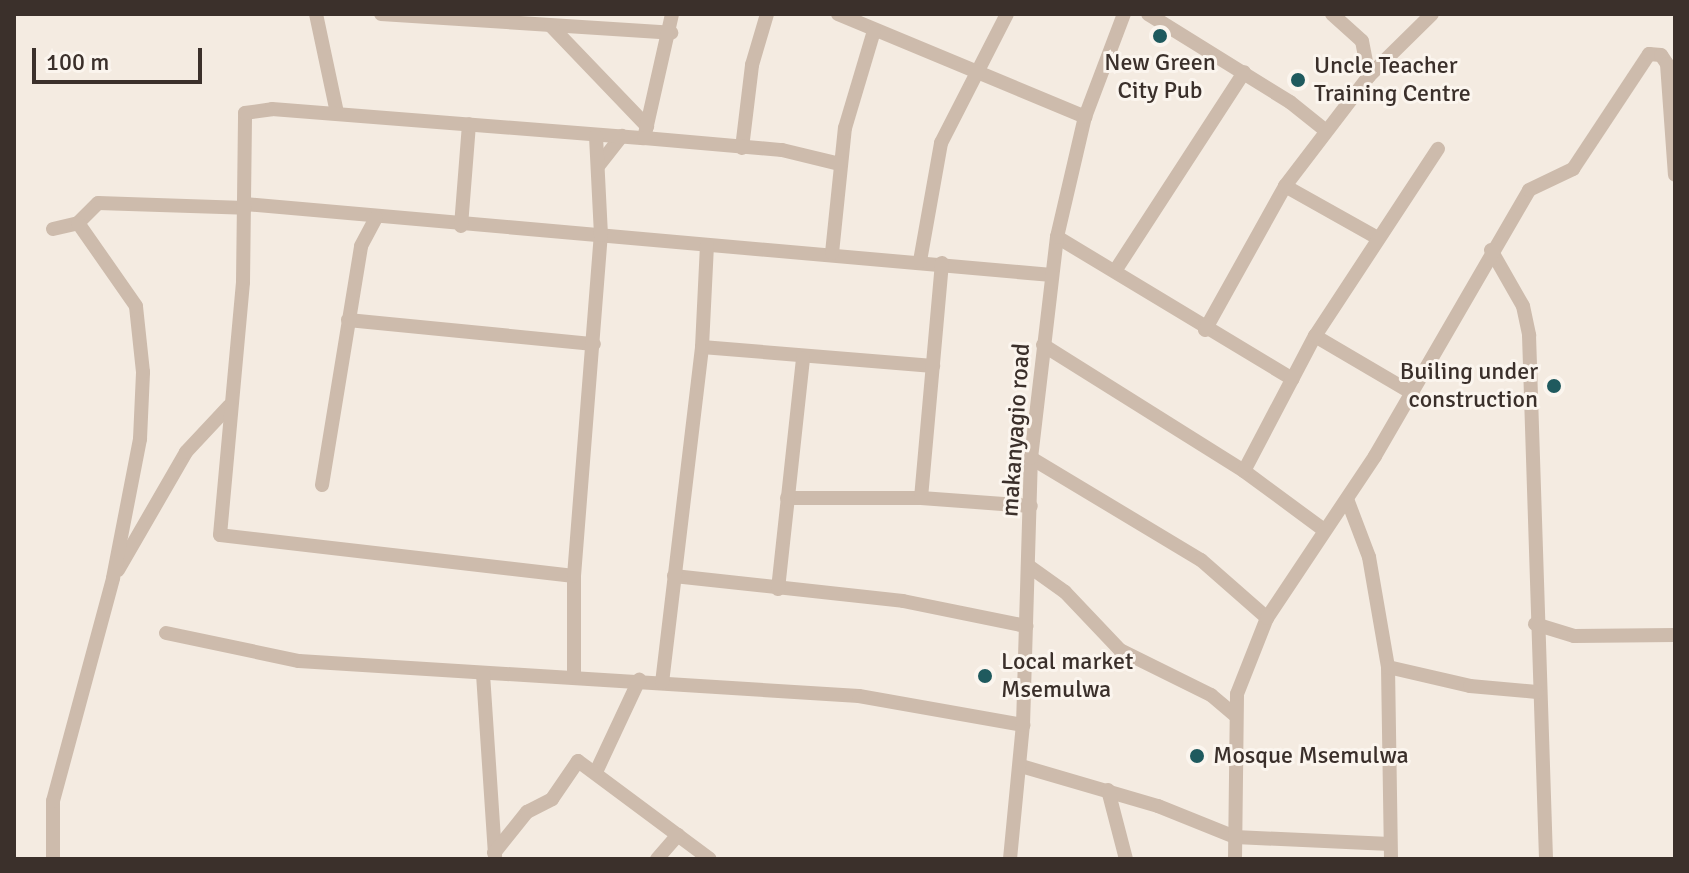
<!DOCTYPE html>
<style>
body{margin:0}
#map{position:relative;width:1689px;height:873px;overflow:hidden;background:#f4ebe1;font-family:Signika,sans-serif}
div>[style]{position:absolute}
.minor>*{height:14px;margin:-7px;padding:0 7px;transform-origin:7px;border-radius:7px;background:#cdbbac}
.dots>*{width:22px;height:22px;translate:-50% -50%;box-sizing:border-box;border:4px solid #fbf5ee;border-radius:50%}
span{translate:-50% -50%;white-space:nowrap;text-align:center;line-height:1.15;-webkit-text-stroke:6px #fbf5ee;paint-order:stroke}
.poi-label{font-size:24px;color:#3b302b}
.left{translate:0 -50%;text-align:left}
.right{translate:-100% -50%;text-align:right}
.street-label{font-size:24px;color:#3b302b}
.frame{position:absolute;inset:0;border:16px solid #3b302b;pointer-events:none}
.scale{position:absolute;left:32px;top:48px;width:170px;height:36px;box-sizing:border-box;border:4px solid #3b302b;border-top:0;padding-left:10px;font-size:24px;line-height:28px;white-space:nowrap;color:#3b302b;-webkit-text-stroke:6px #fbf5ee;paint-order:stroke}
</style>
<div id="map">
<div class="minor">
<i style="left:316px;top:14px;width:101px;rotate:78deg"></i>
<i style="left:381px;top:14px;width:291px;rotate:3.7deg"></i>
<i style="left:838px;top:14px;width:268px;rotate:22.6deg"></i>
<i style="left:1148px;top:14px;width:167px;rotate:31.8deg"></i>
<i style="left:1290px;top:102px;width:45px;rotate:38.7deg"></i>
<i style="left:1332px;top:14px;width:40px;rotate:42deg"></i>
<i style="left:1362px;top:41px;width:36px;rotate:79deg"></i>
<i style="left:551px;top:26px;width:139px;rotate:46.2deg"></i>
<i style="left:645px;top:134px;width:123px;rotate:-77.3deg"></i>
<i style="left:742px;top:148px;width:84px;rotate:-83.1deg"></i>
<i style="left:752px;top:65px;width:53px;rotate:-73.6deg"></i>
<i style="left:599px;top:165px;width:37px;rotate:-52deg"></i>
<i style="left:1285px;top:186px;width:104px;rotate:29.3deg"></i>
<i style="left:245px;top:204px;width:810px;rotate:5.03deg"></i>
<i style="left:461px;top:226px;width:102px;rotate:-85.5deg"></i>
<i style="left:53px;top:229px;width:26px;rotate:-13deg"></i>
<i style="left:78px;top:223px;width:28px;rotate:-45deg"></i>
<i style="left:98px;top:203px;width:147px;rotate:1.9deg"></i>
<i style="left:1057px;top:237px;width:275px;rotate:31.1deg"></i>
<i style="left:1491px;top:250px;width:64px;rotate:60.3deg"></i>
<i style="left:1523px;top:306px;width:30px;rotate:78deg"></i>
<i style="left:1529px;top:335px;width:524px;rotate:88.14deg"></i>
<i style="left:832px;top:253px;width:126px;rotate:-84.1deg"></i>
<i style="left:845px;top:128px;width:101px;rotate:-73.4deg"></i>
<i style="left:920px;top:261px;width:120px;rotate:-79.9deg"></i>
<i style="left:941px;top:143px;width:145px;rotate:-62.9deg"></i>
<i style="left:1115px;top:271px;width:237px;rotate:-57deg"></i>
<i style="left:348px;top:320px;width:247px;rotate:5.6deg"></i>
<i style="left:1205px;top:330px;width:165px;rotate:-60.9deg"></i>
<i style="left:1285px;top:186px;width:138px;rotate:-52.6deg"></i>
<i style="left:1369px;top:76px;width:88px;rotate:-44.5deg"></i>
<i style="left:1315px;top:336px;width:113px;rotate:30.4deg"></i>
<i style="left:1043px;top:345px;width:237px;rotate:32.1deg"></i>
<i style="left:1244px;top:471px;width:99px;rotate:36.4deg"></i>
<i style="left:702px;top:347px;width:232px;rotate:4.7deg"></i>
<i style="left:1031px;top:458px;width:198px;rotate:31deg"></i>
<i style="left:1201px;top:560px;width:88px;rotate:41.3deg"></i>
<i style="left:1244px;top:471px;width:153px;rotate:-62.3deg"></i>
<i style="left:1315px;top:336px;width:224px;rotate:-56.7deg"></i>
<i style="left:322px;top:485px;width:242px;rotate:-80.7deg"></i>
<i style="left:361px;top:246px;width:32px;rotate:-62deg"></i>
<i style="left:787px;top:498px;width:134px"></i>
<i style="left:921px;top:498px;width:110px;rotate:4.2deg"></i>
<i style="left:921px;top:498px;width:236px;rotate:-84.9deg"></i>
<i style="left:1347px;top:499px;width:62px;rotate:69.2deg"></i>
<i style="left:1369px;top:557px;width:112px;rotate:80.2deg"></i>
<i style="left:1388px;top:667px;width:192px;rotate:89.1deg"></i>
<i style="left:1030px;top:567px;width:43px;rotate:35.5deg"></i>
<i style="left:1065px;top:592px;width:80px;rotate:46.5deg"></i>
<i style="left:1120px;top:650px;width:102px;rotate:26.3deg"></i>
<i style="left:1211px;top:695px;width:30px;rotate:40deg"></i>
<i style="left:118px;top:570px;width:136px;rotate:-60deg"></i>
<i style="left:186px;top:452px;width:63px;rotate:-46.9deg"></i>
<i style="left:574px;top:576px;width:356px;rotate:-173.4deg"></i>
<i style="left:220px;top:535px;width:254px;rotate:-84.8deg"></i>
<i style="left:243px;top:282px;width:169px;rotate:-89.3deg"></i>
<i style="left:245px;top:113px;width:27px;rotate:-8deg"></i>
<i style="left:272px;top:109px;width:373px;rotate:4.5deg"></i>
<i style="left:644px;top:138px;width:139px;rotate:5deg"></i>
<i style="left:782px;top:150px;width:60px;rotate:13.6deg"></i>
<i style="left:674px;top:576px;width:230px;rotate:6.2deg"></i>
<i style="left:903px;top:601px;width:126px;rotate:11.5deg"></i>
<i style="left:778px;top:589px;width:232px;rotate:-83.8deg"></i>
<i style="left:1535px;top:624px;width:41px;rotate:17.1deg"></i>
<i style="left:1574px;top:636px;width:101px;rotate:-0.6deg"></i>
<i style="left:166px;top:633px;width:136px;rotate:11.9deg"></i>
<i style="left:299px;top:661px;width:561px;rotate:3.58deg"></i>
<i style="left:859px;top:696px;width:167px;rotate:10deg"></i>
<i style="left:1388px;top:667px;width:84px;rotate:13deg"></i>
<i style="left:1470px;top:686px;width:67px;rotate:5.1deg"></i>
<i style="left:483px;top:674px;width:183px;rotate:86.2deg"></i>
<i style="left:574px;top:676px;width:100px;rotate:-90deg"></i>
<i style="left:574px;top:576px;width:342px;rotate:-85.5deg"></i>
<i style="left:601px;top:235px;width:99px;rotate:-92.9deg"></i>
<i style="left:662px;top:683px;width:338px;rotate:-83.2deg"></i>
<i style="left:702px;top:347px;width:102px;rotate:-87.2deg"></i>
<i style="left:1021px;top:766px;width:143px;rotate:16.3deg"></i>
<i style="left:1158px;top:806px;width:83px;rotate:21.9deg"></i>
<i style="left:1235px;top:837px;width:155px;rotate:2.6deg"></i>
<i style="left:596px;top:772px;width:102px;rotate:-64.9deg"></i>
<i style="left:1108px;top:790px;width:71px;rotate:75.4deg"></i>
<i style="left:494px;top:853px;width:53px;rotate:-51.2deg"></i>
<i style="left:527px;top:812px;width:28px;rotate:-27deg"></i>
<i style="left:552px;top:799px;width:46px;rotate:-55.6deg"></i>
<i style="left:578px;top:761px;width:164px;rotate:36.6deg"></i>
<i style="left:53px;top:859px;width:58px;rotate:-90deg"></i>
<i style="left:53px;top:801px;width:231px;rotate:-74.9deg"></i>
<i style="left:113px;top:578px;width:142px;rotate:-79deg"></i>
<i style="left:140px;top:439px;width:67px;rotate:-87.4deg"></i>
<i style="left:143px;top:372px;width:66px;rotate:-96.1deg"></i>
<i style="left:136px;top:306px;width:101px;rotate:-124.9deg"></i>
<i style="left:657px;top:859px;width:32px;rotate:-49deg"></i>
<i style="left:1010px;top:859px;width:135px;rotate:-84.5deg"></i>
<i style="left:1023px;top:725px;width:267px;rotate:-88.3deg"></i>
<i style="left:1031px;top:458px;width:223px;rotate:-83.3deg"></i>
<i style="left:1057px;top:237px;width:123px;rotate:-76.9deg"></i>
<i style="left:1085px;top:117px;width:110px;rotate:-69.3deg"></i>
<i style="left:1235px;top:859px;width:165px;rotate:-89.3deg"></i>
<i style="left:1237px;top:694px;width:82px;rotate:-68.5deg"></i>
<i style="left:1267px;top:618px;width:195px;rotate:-56.3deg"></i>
<i style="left:1375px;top:456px;width:307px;rotate:-59.9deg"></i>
<i style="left:1529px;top:190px;width:49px;rotate:-25.5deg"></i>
<i style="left:1573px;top:169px;width:138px;rotate:-56.5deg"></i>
<i style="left:1649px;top:54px;width:12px;rotate:5deg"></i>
<i style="left:1661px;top:55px;width:11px;rotate:56deg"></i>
<i style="left:1667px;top:64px;width:111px;rotate:85.9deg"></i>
</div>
<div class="dots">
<i style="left:1160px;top:36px;background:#1f5a5e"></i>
<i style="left:1298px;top:80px;background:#1f5a5e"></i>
<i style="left:1554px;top:386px;background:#1f5a5e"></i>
<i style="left:985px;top:676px;background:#1f5a5e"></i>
<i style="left:1197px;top:756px;background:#1f5a5e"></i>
</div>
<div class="poi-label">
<span style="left:1160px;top:77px">New Green<br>City Pub</span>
<span class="left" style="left:1314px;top:80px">Uncle Teacher<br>Training Centre</span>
<span class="right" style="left:1538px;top:386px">Builing under<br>construction</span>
<span class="left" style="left:1001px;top:676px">Local market<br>Msemulwa</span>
<span class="left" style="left:1213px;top:756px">Mosque Msemulwa</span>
</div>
<div class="street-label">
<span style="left:1016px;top:430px;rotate:-86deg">makanyagio road</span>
</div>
<div class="frame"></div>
<div class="scale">100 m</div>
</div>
